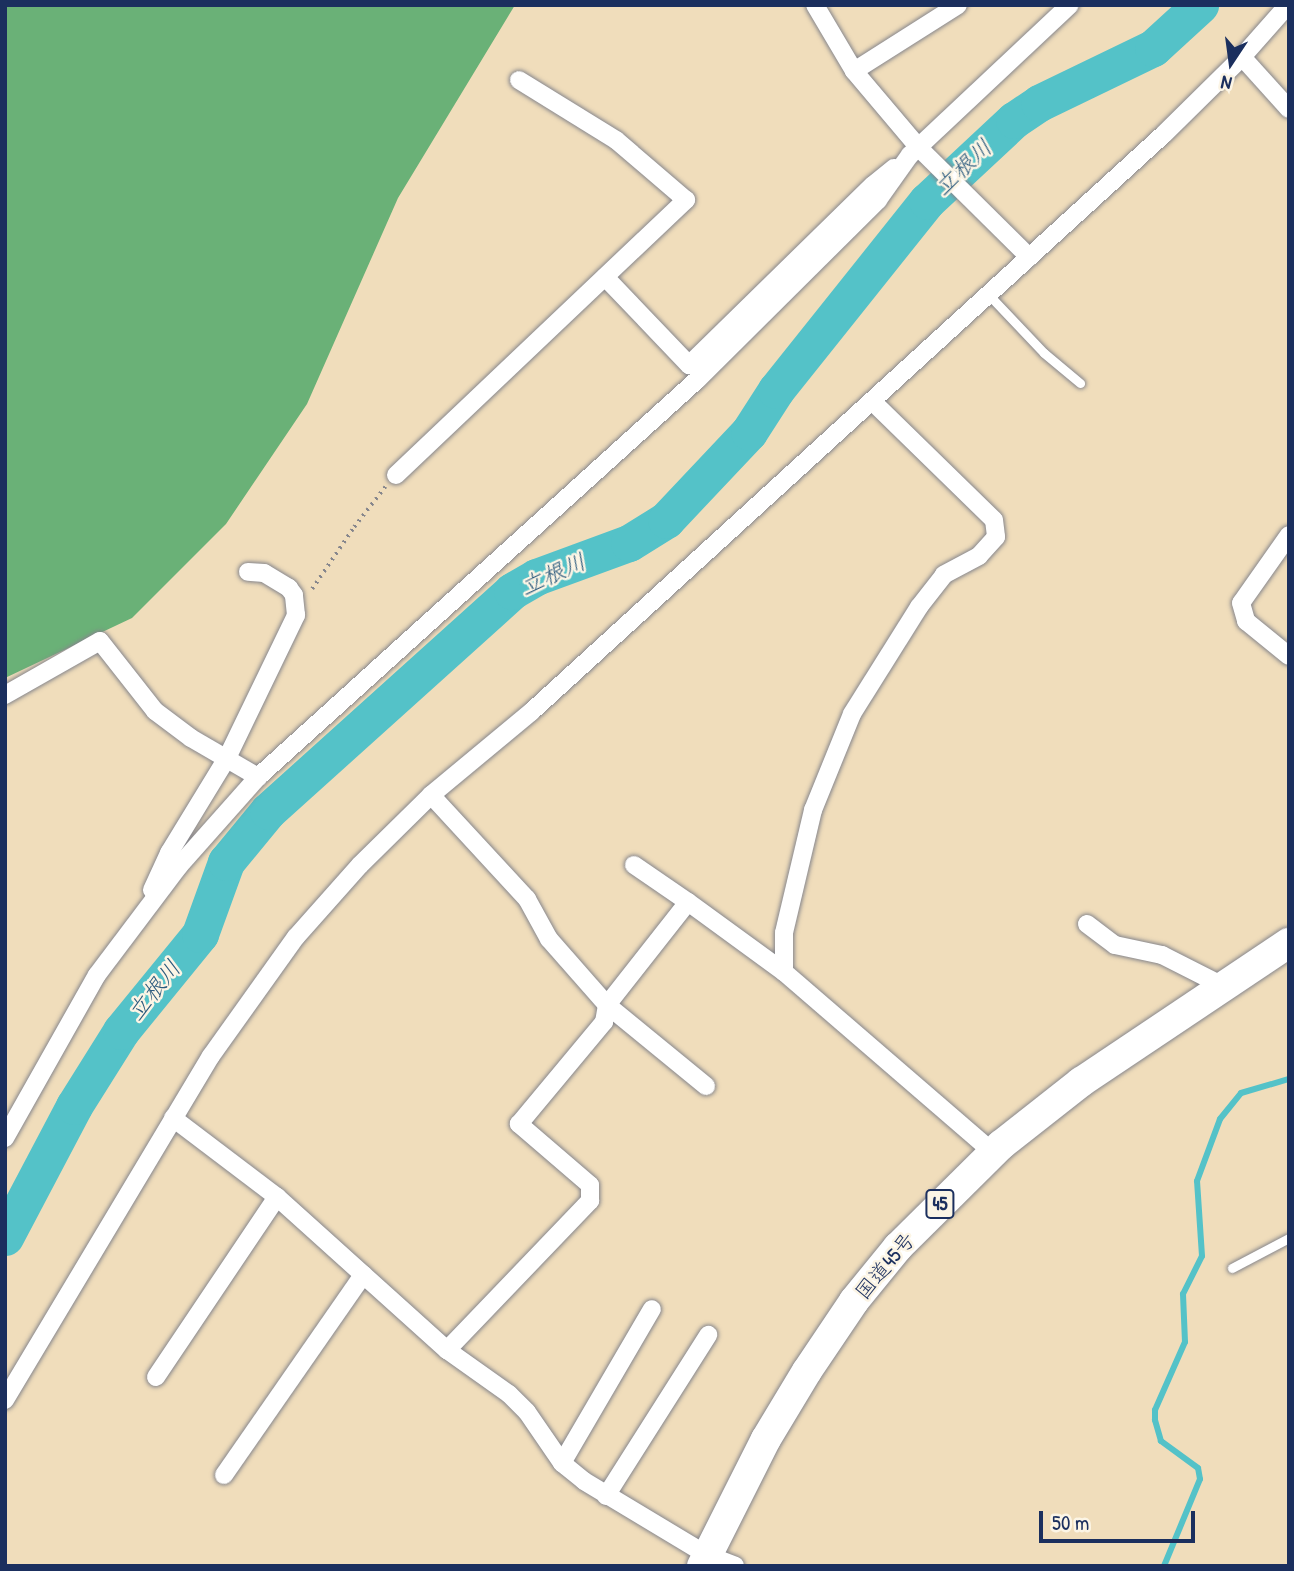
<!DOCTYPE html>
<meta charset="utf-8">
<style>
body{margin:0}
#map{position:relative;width:1294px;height:1571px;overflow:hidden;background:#f0ddbb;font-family:"Patrick Hand","Klee One",sans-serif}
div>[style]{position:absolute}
.forest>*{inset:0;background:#6ab177}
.stream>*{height:6px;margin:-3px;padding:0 3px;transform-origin:3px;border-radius:3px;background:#54c2c8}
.river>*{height:37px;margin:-18.5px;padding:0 18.5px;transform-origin:18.5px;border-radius:18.5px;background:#54c2c8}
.path>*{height:3.5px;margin-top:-1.75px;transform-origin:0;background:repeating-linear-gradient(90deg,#86868c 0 2px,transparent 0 7px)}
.roads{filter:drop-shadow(0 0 2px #86868c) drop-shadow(0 0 2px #86868c)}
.service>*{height:9px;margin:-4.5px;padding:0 4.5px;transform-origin:4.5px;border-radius:4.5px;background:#fff}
.minor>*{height:18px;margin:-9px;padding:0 9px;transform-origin:9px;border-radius:9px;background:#fff}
.trunk>*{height:30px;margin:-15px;padding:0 15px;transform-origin:15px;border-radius:15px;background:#fff}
span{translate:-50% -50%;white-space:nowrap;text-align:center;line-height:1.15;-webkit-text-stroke:5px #fcf5e5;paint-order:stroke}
.shield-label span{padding:2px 5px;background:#fcf5e5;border:2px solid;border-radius:5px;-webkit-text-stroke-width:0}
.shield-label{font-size:19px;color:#1b2f5e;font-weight:700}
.street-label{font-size:21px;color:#1b2f5e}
.water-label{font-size:23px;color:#2c5b7e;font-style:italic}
.frame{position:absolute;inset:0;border:7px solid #1b2f5e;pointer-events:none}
.north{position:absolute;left:1196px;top:28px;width:70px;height:70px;-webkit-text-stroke:5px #fcf5e5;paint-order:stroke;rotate:193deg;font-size:19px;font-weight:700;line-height:28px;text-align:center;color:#1b2f5e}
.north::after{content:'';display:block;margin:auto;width:24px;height:32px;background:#1b2f5e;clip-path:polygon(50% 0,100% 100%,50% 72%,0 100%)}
.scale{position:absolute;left:1039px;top:1511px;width:156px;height:32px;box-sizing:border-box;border:4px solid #1b2f5e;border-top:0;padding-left:9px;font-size:21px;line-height:24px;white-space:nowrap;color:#1b2f5e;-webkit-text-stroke:5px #fcf5e5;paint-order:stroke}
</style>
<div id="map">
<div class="forest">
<i style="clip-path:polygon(5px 5px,515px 5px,398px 198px,307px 404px,226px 524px,132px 618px,5px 678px)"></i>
</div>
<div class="stream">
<i style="left:1164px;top:1566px;width:94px;rotate:-67.5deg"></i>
<i style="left:1200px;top:1479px;width:11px;rotate:-100deg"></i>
<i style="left:1198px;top:1468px;width:46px;rotate:-143.9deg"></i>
<i style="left:1161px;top:1441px;width:22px;rotate:-106deg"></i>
<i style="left:1155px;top:1420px;width:10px;rotate:-90deg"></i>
<i style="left:1155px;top:1410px;width:74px;rotate:-66.2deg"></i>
<i style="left:1185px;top:1342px;width:48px;rotate:-92.4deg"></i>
<i style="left:1183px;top:1294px;width:42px;rotate:-63.4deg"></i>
<i style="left:1202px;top:1256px;width:75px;rotate:-93.8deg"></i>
<i style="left:1197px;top:1181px;width:66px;rotate:-69.6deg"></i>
<i style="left:1220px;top:1119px;width:33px;rotate:-51deg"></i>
<i style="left:1241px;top:1093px;width:50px;rotate:-16.3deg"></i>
</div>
<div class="river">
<i style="left:5px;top:1237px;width:148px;rotate:-62.2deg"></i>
<i style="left:74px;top:1106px;width:89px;rotate:-57.9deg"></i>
<i style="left:121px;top:1031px;width:125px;rotate:-50.8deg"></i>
<i style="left:200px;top:934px;width:77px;rotate:-70.1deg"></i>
<i style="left:226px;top:862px;width:66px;rotate:-50.5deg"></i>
<i style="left:268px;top:811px;width:329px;rotate:-42deg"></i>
<i style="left:512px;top:591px;width:28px;rotate:-30deg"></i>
<i style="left:536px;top:577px;width:99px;rotate:-20.1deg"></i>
<i style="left:629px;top:543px;width:44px;rotate:-31.9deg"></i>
<i style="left:666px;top:520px;width:121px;rotate:-46.7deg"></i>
<i style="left:749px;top:432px;width:50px;rotate:-57.3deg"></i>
<i style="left:776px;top:390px;width:242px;rotate:-51.4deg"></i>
<i style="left:927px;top:201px;width:119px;rotate:-43deg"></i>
<i style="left:1014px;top:120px;width:30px;rotate:-34deg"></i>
<i style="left:1039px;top:103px;width:127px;rotate:-25.8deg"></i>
<i style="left:1153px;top:48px;width:64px;rotate:-42.5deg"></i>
</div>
<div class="path">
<i style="left:312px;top:589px;width:75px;rotate:-55.9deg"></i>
<i style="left:354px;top:527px;width:51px;rotate:-52.2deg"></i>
</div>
<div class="roads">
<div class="service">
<i style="left:988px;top:294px;width:81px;rotate:46.5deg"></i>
<i style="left:1044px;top:353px;width:47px;rotate:39.8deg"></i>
<i style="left:1232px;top:1268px;width:64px;rotate:-27.8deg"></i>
</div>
<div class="minor">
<i style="left:815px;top:5px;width:77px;rotate:59.4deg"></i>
<i style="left:854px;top:71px;width:101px;rotate:49.8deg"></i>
<i style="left:919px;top:148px;width:155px;rotate:44.7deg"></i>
<i style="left:1242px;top:57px;width:70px;rotate:47.9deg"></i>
<i style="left:854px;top:71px;width:123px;rotate:-32.4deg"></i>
<i style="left:605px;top:277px;width:122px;rotate:46.3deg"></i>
<i style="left:689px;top:365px;width:257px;rotate:-44.4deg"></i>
<i style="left:873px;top:185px;width:27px;rotate:-39deg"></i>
<i style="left:872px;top:401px;width:170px;rotate:44.3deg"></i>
<i style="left:994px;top:520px;width:17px;rotate:83deg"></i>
<i style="left:996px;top:537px;width:25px;rotate:132deg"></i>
<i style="left:979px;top:556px;width:40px;rotate:152deg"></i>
<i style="left:944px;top:575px;width:41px;rotate:128deg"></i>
<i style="left:919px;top:607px;width:126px;rotate:122.1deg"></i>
<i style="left:852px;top:714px;width:104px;rotate:112.1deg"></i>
<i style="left:813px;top:810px;width:126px;rotate:103.3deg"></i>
<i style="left:784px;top:933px;width:39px;rotate:90deg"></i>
<i style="left:784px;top:972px;width:277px;rotate:40.8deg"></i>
<i style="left:396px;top:475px;width:400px;rotate:-43.5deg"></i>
<i style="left:686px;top:200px;width:92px;rotate:-139.4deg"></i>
<i style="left:616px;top:140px;width:114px;rotate:-148.3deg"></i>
<i style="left:1289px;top:535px;width:83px;rotate:125.2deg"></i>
<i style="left:1241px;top:603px;width:19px;rotate:74deg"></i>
<i style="left:1246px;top:621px;width:55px;rotate:39.1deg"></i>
<i style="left:5px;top:695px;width:109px;rotate:-29.6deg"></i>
<i style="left:100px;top:641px;width:89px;rotate:51.8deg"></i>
<i style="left:155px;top:711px;width:45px;rotate:36.9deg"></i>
<i style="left:191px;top:738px;width:78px;rotate:30.2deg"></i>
<i style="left:431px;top:795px;width:142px;rotate:47.3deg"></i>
<i style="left:527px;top:899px;width:46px;rotate:61.2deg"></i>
<i style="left:549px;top:939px;width:88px;rotate:48.7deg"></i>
<i style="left:607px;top:1005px;width:128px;rotate:39.3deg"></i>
<i style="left:634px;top:865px;width:65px;rotate:34.4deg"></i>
<i style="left:152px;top:890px;width:41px;rotate:-65.3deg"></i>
<i style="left:169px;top:853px;width:111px;rotate:-58.6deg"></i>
<i style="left:227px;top:758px;width:159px;rotate:-64.2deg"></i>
<i style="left:296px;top:615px;width:20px;rotate:-96deg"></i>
<i style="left:294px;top:595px;width:9px;rotate:-126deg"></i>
<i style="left:289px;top:588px;width:29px;rotate:-149deg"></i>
<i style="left:264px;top:573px;width:16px;rotate:-176deg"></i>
<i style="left:1087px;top:924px;width:35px;rotate:37deg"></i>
<i style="left:1115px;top:945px;width:48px;rotate:12deg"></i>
<i style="left:1162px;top:955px;width:68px;rotate:26.9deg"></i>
<i style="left:173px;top:1118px;width:131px;rotate:37.2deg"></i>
<i style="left:277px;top:1197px;width:229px;rotate:42deg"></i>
<i style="left:447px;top:1350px;width:76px;rotate:35.4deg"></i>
<i style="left:509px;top:1394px;width:25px;rotate:45deg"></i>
<i style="left:527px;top:1412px;width:62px;rotate:55.5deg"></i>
<i style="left:562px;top:1463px;width:28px;rotate:39deg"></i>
<i style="left:584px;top:1481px;width:144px;rotate:31deg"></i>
<i style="left:707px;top:1555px;width:30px;rotate:21deg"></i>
<i style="left:5px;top:1138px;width:187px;rotate:-60.6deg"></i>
<i style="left:97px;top:975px;width:136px;rotate:-53deg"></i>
<i style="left:179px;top:866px;width:119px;rotate:-48.4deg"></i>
<i style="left:258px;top:777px;width:593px;rotate:-42.13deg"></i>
<i style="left:698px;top:379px;width:254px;rotate:-44.8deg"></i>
<i style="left:878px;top:200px;width:55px;rotate:-54.6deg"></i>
<i style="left:910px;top:155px;width:219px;rotate:-43.2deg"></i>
<i style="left:447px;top:1350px;width:207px;rotate:-46.2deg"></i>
<i style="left:590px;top:1201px;width:16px;rotate:-90deg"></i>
<i style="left:590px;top:1185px;width:94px;rotate:-139.3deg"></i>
<i style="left:519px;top:1124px;width:133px;rotate:-50.2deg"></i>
<i style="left:604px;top:1022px;width:17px;rotate:-80deg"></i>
<i style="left:607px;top:1005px;width:131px;rotate:-51.8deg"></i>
<i style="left:688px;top:902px;width:119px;rotate:36.1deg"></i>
<i style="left:156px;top:1377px;width:217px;rotate:-56.1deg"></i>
<i style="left:5px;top:1400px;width:401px;rotate:-59.1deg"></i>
<i style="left:211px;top:1056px;width:146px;rotate:-54.5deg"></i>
<i style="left:296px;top:937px;width:96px;rotate:-48.4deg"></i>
<i style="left:360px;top:865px;width:100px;rotate:-44.6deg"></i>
<i style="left:431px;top:795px;width:130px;rotate:-39.7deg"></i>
<i style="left:531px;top:712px;width:857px;rotate:-42.4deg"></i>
<i style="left:1164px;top:134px;width:110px;rotate:-44.6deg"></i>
<i style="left:1242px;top:57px;width:69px;rotate:-48.5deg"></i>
<i style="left:562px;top:1463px;width:178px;rotate:-59.7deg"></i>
<i style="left:224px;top:1475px;width:244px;rotate:-55.2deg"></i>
<i style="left:606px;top:1496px;width:191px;rotate:-57.6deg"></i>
</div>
<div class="trunk">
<i style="left:702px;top:1566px;width:142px;rotate:-63.3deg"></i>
<i style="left:766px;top:1439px;width:79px;rotate:-58.9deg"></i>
<i style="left:807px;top:1371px;width:84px;rotate:-56.1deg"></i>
<i style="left:854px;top:1301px;width:70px;rotate:-50.8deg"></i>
<i style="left:898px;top:1247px;width:145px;rotate:-44.7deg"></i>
<i style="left:1001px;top:1145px;width:102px;rotate:-38.2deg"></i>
<i style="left:1081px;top:1082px;width:250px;rotate:-33.8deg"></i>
</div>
</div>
<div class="shield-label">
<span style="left:940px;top:1204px">45</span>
</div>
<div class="street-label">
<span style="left:885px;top:1266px;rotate:-50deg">国道45号</span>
</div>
<div class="water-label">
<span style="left:963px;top:167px;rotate:-43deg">立根川</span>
<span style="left:553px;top:574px;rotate:-24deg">立根川</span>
<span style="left:154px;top:990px;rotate:-51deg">立根川</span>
</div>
<div class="frame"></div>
<div class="north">N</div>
<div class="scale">50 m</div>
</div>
